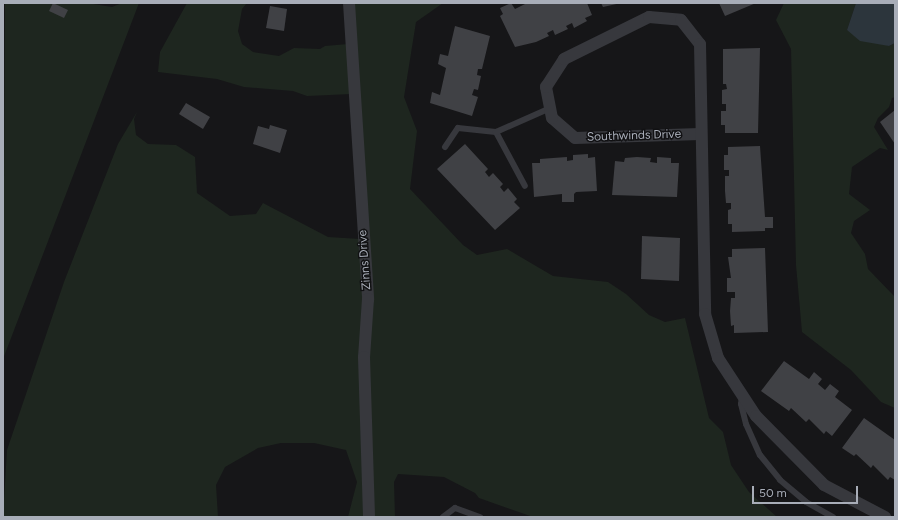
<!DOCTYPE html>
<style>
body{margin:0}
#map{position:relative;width:898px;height:520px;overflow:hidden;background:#161618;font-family:Figtree,sans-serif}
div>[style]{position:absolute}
.green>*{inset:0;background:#1e261f}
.water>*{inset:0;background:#2c353c}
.building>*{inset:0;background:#404145}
.lane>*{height:6px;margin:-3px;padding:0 3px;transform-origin:3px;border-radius:3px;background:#37383d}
.street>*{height:12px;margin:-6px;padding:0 6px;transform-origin:6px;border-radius:6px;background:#37383d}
span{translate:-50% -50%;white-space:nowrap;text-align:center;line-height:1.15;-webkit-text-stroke:3px #111113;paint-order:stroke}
.street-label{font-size:12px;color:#a8adb8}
.frame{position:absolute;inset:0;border:4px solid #a8adb8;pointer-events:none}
.scale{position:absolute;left:752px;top:486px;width:106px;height:18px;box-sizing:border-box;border:2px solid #a8adb8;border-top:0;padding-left:5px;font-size:12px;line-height:14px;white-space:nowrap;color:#a8adb8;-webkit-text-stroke:3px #111113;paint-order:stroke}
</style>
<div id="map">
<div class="green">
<i style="clip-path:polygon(5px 3px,87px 3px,112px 7px,122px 3px,139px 3px,3px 359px)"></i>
<i style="clip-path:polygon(187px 3px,247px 3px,242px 9px,238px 31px,242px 44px,253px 52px,279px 56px,294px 48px,320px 49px,325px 46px,348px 44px,347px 3px,443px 3px,416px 22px,404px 97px,417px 131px,410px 189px,463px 245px,477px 255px,507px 249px,553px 276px,608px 282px,626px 294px,649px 315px,665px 322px,685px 318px,709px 418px,723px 432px,731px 465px,749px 492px,777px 517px,533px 517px,479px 498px,475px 493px,444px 477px,398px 474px,394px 482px,395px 517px,348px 517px,357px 482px,346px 450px,314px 443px,281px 443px,258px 448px,225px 467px,216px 485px,218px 517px,3px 517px,7px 450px,64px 282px,118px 144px,137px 112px,134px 119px,136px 135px,148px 144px,176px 145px,195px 157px,197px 193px,230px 216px,256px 214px,263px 203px,328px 237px,360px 239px,352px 94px,307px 96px,293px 91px,244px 87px,217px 79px,158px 72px,160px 52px)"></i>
<i style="clip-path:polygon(784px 3px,856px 3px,847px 30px,889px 46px,895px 43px,895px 97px,892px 98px,889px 107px,878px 118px,874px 127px,888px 150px,880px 148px,852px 167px,849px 194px,870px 210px,854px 221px,851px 233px,865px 254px,868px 269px,895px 297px,895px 408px,881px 402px,851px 370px,802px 332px,796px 265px,791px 49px,776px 20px)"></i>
</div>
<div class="water">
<i style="clip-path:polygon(856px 3px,895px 3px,895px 43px,889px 46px,860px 41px,847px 30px)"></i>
</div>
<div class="building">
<i style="clip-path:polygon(53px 3px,68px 10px,64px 18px,49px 11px)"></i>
<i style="clip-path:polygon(511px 3px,515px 9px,527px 3px,587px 3px,592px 15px,585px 18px,587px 21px,574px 28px,572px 23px,566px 26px,568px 29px,555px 35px,553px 30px,547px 33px,549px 36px,536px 42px,515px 47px,500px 16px,503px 14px,500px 8px)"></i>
<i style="clip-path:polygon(601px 3px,621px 3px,603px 7px)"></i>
<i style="clip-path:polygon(719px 3px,756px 3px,725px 16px)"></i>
<i style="clip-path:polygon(270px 6px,287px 9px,284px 31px,266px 28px)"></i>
<i style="clip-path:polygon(455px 26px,490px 36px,482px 69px,478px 69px,477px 75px,481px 76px,478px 90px,474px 89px,472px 95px,478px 97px,472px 116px,430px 103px,432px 92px,440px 95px,446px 68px,438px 64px,440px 54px,448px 56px)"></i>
<i style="clip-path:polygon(760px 48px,758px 133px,725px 133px,725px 125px,721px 125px,721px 111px,726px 111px,726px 104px,722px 104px,722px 90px,727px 89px,726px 84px,723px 84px,723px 49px)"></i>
<i style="clip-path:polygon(186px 103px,210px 117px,203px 129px,179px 114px)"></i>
<i style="clip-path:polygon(895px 110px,895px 144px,880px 122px)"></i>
<i style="clip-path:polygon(270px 125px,287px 130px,280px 153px,253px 144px,258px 126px,269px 129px)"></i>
<i style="clip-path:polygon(465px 144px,488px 169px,485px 172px,489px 177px,493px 173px,503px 184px,500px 187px,504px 192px,508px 188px,517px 199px,514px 202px,520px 208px,495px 230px,437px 169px)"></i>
<i style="clip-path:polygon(760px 146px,765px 217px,773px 217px,773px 228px,765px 228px,765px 231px,732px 232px,732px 224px,728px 224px,728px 210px,731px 209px,731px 203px,726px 203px,725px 191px,725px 176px,729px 176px,729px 170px,724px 170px,724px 155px,728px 155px,728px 147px)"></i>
<i style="clip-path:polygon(588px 154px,588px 158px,595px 157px,597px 191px,576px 192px,574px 194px,574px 202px,562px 202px,562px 194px,534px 197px,532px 163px,540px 163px,540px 159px,553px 158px,567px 157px,567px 161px,573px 160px,573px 155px)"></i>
<i style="clip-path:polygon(637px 157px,651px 158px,650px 162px,657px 163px,657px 157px,671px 158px,671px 163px,679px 163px,677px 197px,612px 195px,615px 161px,624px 162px,625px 158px)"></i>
<i style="clip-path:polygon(642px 236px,680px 238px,679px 281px,641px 279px)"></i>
<i style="clip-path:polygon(765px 248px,768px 332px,734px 333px,734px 325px,731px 326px,730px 311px,731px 298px,735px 298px,735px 292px,727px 292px,727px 278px,731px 278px,728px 257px,732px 257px,732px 249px)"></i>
<i style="clip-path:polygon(784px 361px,809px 379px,814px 372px,822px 379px,818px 384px,825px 390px,830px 384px,839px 391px,835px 397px,852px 410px,832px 436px,826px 431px,824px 434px,809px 419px,806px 422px,791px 408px,789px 411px,761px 391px)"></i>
<i style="clip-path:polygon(864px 418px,895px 440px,895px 480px,890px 477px,888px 480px,873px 465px,871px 468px,856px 454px,854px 456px,842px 448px)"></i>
</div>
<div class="lane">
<i style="left:496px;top:132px;width:61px;rotate:61.8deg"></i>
<i style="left:445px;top:147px;width:23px;rotate:-56deg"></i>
<i style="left:458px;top:128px;width:38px;rotate:6deg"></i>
<i style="left:496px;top:132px;width:57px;rotate:-23.9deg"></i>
<i style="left:742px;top:397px;width:7px;rotate:98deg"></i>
<i style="left:741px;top:404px;width:21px;rotate:76deg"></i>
<i style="left:746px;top:424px;width:34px;rotate:66deg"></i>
<i style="left:760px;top:455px;width:32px;rotate:51deg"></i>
<i style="left:780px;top:480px;width:34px;rotate:40deg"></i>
<i style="left:806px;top:502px;width:31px;rotate:29deg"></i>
<i style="left:443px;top:517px;width:15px;rotate:-37deg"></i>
<i style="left:455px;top:508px;width:27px;rotate:20deg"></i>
</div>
<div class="street">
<i style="left:349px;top:3px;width:297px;rotate:86.3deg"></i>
<i style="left:368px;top:299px;width:58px;rotate:93.9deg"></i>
<i style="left:364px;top:357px;width:160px;rotate:88.2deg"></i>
<i style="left:700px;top:134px;width:125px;rotate:178.2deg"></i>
<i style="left:575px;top:138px;width:30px;rotate:-139deg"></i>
<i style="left:552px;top:118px;width:32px;rotate:-101deg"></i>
<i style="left:546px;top:87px;width:33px;rotate:-57deg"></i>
<i style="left:564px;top:59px;width:95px;rotate:-26.3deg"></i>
<i style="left:649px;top:17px;width:32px;rotate:5deg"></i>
<i style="left:681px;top:20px;width:31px;rotate:52deg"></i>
<i style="left:700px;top:44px;width:270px;rotate:88.9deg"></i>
<i style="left:705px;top:314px;width:46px;rotate:73.5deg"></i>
<i style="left:718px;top:358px;width:69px;rotate:56.8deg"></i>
<i style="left:756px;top:416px;width:97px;rotate:45.4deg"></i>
<i style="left:824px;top:485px;width:69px;rotate:27.7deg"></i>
</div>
<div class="street-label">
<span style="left:634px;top:136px;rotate:-2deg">Southwinds Drive</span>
<span style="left:365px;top:260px;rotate:-94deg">Zinns Drive</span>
</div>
<div class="frame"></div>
<div class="scale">50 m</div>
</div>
